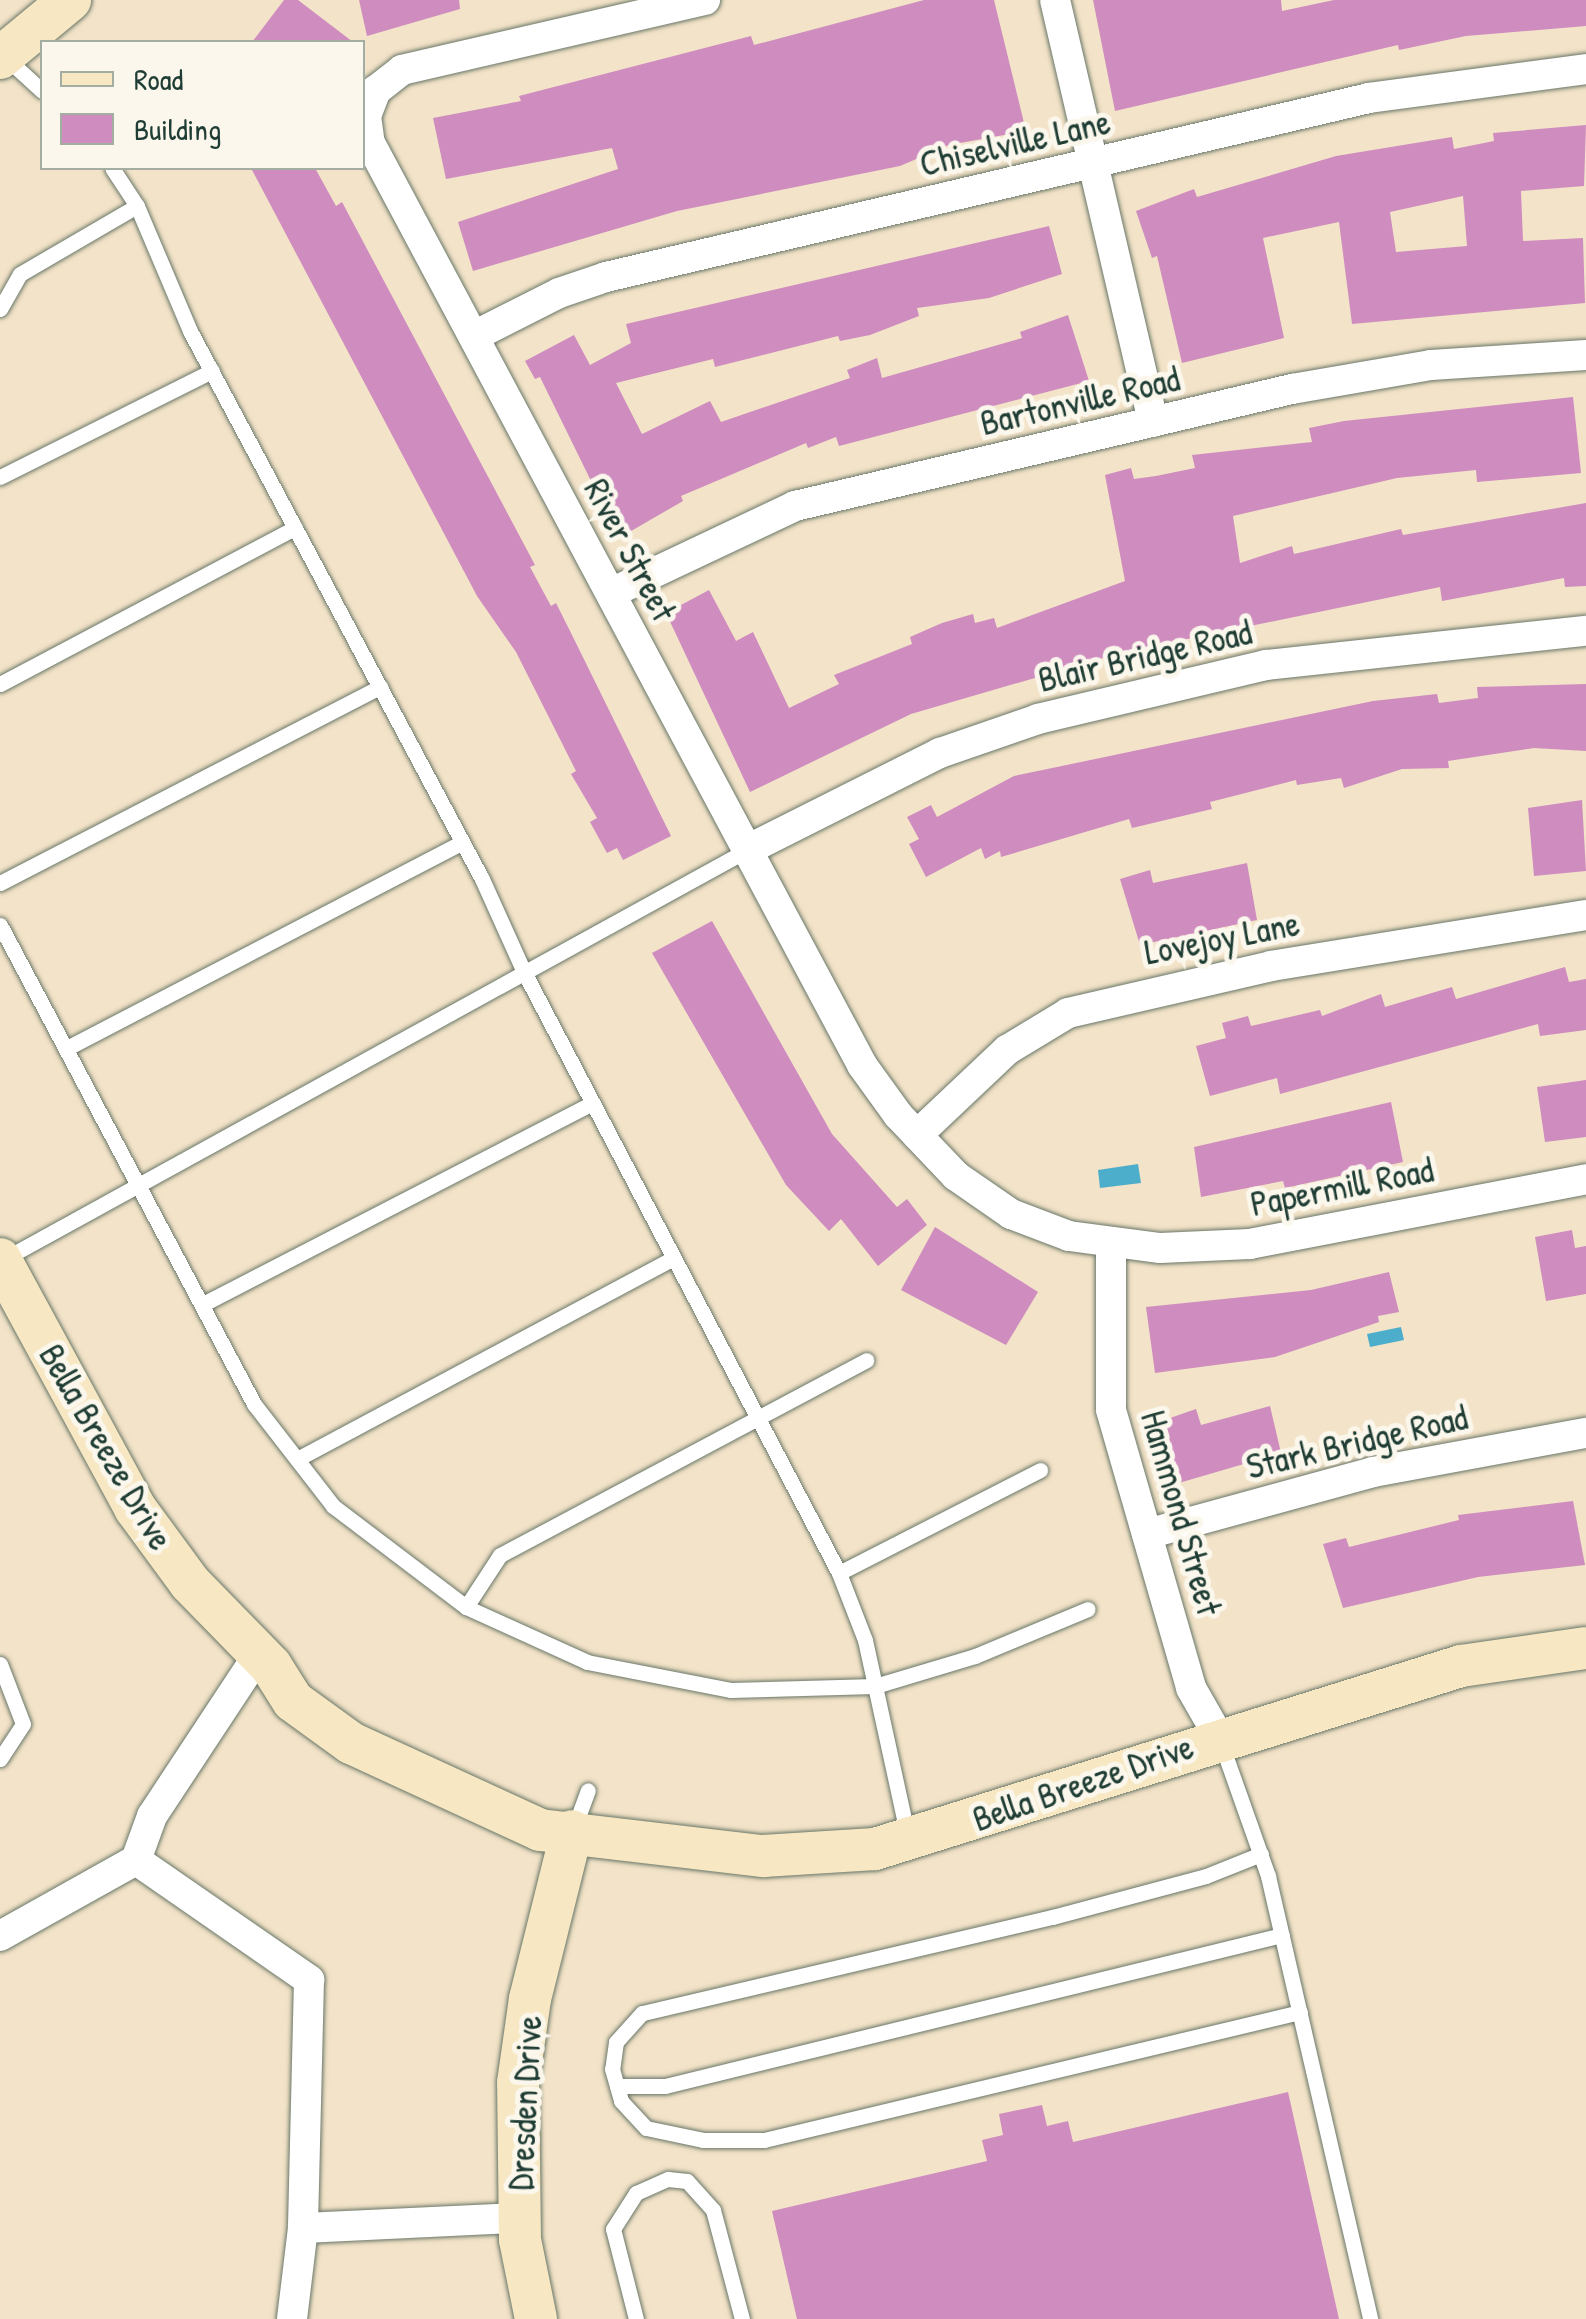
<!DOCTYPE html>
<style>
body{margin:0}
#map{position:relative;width:1586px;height:2319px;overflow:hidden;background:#f3e3c8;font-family:"Patrick Hand",sans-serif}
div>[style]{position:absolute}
.water>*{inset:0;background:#4daecc}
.building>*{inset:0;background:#ce8cbf}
.roads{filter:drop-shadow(0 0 2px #697768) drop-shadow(0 0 2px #697768)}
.lane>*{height:15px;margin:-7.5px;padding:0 7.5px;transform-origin:7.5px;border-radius:7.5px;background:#fff}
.street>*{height:30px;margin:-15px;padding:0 15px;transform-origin:15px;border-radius:15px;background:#fff}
.secondary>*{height:42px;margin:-21px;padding:0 21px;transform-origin:21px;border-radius:21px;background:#f7e8c3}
span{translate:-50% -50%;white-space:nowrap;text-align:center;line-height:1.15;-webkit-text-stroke:10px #fbf7ec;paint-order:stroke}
.street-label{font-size:35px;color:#1f3d34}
.legend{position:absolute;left:40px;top:40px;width:325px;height:130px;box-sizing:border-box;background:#fbf7ec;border:2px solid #a3ada2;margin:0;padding:12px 18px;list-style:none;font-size:30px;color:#1f3d34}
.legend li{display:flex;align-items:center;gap:20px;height:50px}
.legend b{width:50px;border:2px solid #a3ada2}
</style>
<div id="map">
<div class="water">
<i style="clip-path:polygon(1138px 1164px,1141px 1183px,1100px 1188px,1098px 1170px)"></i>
<i style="clip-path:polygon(1401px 1327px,1404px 1340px,1370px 1347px,1367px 1334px)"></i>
</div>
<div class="building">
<i style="clip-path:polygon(284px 0,298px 0,353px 42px,252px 42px)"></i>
<i style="clip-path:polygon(359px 0,459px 0,460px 9px,367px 36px)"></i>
<i style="clip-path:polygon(924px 0,994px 0,1026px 131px,949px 145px,900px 166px,677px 211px,473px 271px,458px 222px,618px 169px,612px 148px,446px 179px,433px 118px,521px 101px,519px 96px,751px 36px,754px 45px)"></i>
<i style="clip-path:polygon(1093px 0,1281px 0,1282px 11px,1334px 0,1586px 0,1586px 26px,1466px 36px,1399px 50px,1398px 45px,1115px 111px)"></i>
<i style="clip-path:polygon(evenodd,1586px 125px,1584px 186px,1521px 191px,1523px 241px,1583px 238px,1585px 303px,1352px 324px,1339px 222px,1263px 238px,1284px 338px,1182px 363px,1157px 256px,1152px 258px,1136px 211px,1194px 189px,1197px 197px,1336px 156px,1452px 137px,1454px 149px,1494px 141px,1493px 133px,1586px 125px,1463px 196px,1467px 246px,1396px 252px,1390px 212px,1463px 196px)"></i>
<i style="clip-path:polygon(251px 168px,315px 168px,336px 206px,342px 202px,535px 565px,530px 567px,551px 606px,556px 603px,574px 639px,671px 836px,623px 860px,617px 848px,607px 853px,590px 822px,597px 818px,571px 774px,576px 771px,516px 652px,477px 596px)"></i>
<i style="clip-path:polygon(1049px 226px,1062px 274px,989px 298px,917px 308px,919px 316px,870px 335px,840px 341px,838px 336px,715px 367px,713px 359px,616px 383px,642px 434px,710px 401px,721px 422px,850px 378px,847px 370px,877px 358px,882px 378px,1022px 338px,1020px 332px,1068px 315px,1089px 381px,839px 446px,836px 437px,808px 448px,806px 443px,681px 496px,683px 501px,619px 538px,540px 377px,535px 379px,525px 361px,574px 335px,590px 365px,631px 343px,626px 324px)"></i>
<i style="clip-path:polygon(1573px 397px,1581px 473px,1477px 482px,1476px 470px,1397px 478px,1233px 516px,1240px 563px,1292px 546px,1294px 554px,1401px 529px,1403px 535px,1586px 503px,1586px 586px,1565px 587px,1564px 578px,1442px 601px,1440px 587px,1124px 652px,911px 714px,750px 792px,666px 613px,709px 590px,736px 641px,753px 632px,789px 708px,839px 684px,834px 675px,912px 644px,910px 637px,942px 623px,973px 614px,975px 623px,994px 618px,997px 628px,1125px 581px,1105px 475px,1131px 468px,1134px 479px,1156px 476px,1195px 468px,1192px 455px,1312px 442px,1309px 428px,1344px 421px)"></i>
<i style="clip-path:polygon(1586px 684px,1586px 751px,1534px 748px,1448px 761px,1449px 768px,1402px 769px,1344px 788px,1341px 778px,1297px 785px,1296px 780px,1210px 802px,1212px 809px,1132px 828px,1129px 819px,1001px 857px,1000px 851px,985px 859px,981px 848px,926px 877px,909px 844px,919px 839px,907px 817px,931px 805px,937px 817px,1014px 776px,1373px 701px,1437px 694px,1439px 703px,1478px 698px,1477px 687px)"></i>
<i style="clip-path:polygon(1582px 800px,1586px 871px,1534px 876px,1528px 808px)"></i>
<i style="clip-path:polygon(1247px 863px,1257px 920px,1140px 945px,1120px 879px,1150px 870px,1153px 883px)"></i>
<i style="clip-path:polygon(712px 921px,832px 1134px,897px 1207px,907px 1199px,927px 1225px,878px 1266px,841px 1219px,829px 1231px,786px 1185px,652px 953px)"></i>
<i style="clip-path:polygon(1565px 967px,1569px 982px,1586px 979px,1586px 1030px,1540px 1036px,1538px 1024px,1280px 1094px,1277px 1078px,1210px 1096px,1196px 1046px,1226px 1038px,1222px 1023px,1248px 1016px,1251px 1026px,1320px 1010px,1322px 1016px,1381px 994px,1385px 1007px,1452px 987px,1456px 999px)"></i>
<i style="clip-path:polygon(1586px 1080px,1586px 1137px,1545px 1142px,1537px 1087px)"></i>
<i style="clip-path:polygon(1391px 1102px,1403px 1162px,1285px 1188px,1283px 1181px,1201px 1197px,1194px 1147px)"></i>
<i style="clip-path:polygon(935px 1227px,1038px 1292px,1006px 1345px,901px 1290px)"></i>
<i style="clip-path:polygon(1572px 1230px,1575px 1248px,1586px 1246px,1586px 1294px,1546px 1301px,1535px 1237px)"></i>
<i style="clip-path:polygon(1389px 1272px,1399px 1312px,1378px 1316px,1379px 1322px,1275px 1357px,1155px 1373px,1146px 1307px,1311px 1290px)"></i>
<i style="clip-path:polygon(1270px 1406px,1281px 1453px,1172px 1485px,1147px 1426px,1196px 1409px,1201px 1425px)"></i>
<i style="clip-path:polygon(1573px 1501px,1585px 1565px,1478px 1577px,1343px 1608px,1323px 1544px,1346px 1538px,1349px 1547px,1459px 1520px,1458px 1515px)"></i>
<i style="clip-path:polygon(1288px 2092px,1339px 2319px,797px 2319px,772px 2211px,987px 2161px,982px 2140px,1003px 2135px,999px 2114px,1042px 2105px,1047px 2126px,1068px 2121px,1073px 2142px)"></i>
</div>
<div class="roads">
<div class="lane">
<i style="left:5px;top:57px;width:50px;rotate:42.6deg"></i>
<i style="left:137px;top:206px;width:136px;rotate:67deg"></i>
<i style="left:190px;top:331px;width:621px;rotate:61.95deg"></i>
<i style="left:482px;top:879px;width:102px;rotate:65.7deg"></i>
<i style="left:524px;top:972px;width:679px;rotate:62.34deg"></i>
<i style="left:839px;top:1573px;width:72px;rotate:68.8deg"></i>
<i style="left:865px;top:1640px;width:202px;rotate:77.7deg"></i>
<i style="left:0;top:309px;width:40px;rotate:-60.3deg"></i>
<i style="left:20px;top:274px;width:135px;rotate:-30.2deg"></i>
<i style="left:137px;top:206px;width:45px;rotate:-123.3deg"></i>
<i style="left:0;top:477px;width:237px;rotate:-26.6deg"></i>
<i style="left:0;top:684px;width:334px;rotate:-27.9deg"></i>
<i style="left:0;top:883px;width:428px;rotate:-27.3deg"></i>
<i style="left:0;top:925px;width:542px;rotate:62.06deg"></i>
<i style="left:254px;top:1404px;width:129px;rotate:52.2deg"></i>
<i style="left:333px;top:1506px;width:167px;rotate:37.2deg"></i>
<i style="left:466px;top:1607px;width:133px;rotate:24.4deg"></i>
<i style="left:587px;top:1662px;width:147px;rotate:11deg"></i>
<i style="left:731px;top:1690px;width:144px;rotate:-1.6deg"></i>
<i style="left:875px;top:1686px;width:104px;rotate:-16.7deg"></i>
<i style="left:975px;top:1656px;width:122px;rotate:-22.6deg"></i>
<i style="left:67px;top:1048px;width:445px;rotate:-27.5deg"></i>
<i style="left:4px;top:1259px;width:848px;rotate:-28.83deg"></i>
<i style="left:203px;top:1304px;width:438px;rotate:-27.3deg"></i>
<i style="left:297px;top:1459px;width:427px;rotate:-28.1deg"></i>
<i style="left:839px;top:1573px;width:226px;rotate:-27.1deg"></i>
<i style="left:466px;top:1607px;width:62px;rotate:-56.8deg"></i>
<i style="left:500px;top:1555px;width:415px;rotate:-28deg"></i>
<i style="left:0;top:1664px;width:64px;rotate:69deg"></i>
<i style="left:23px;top:1724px;width:42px;rotate:123.3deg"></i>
<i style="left:1221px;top:1743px;width:141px;rotate:70.5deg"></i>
<i style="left:1268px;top:1876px;width:455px;rotate:77deg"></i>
<i style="left:574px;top:1828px;width:40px;rotate:-69.8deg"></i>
<i style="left:1261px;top:1854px;width:59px;rotate:158.2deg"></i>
<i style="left:1206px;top:1876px;width:159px;rotate:165.1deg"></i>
<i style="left:1052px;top:1917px;width:421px;rotate:166.8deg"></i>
<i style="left:642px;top:2013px;width:39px;rotate:132deg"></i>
<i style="left:616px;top:2042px;width:27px;rotate:98deg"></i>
<i style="left:612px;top:2069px;width:33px;rotate:74deg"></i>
<i style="left:621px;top:2101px;width:37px;rotate:47deg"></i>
<i style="left:646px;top:2128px;width:58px;rotate:11.9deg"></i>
<i style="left:703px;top:2140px;width:61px"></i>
<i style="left:764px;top:2140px;width:551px;rotate:-13.43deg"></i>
<i style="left:617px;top:2086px;width:48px"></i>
<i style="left:665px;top:2086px;width:635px;rotate:-13.75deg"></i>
<i style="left:636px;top:2319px;width:93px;rotate:-104.3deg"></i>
<i style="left:613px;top:2229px;width:43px;rotate:-57.4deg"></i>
<i style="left:636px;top:2193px;width:35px;rotate:-24deg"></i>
<i style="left:668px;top:2179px;width:19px;rotate:6deg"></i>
<i style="left:687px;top:2181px;width:39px;rotate:48deg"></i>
<i style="left:713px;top:2210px;width:113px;rotate:75.1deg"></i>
</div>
<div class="street">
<i style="left:705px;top:0;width:311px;rotate:167deg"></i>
<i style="left:402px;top:70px;width:33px;rotate:142deg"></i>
<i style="left:376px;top:90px;width:28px;rotate:111deg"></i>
<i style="left:366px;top:116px;width:27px;rotate:82deg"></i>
<i style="left:370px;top:143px;width:1045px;rotate:61.91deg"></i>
<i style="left:862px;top:1065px;width:62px;rotate:54.2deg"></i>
<i style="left:898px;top:1115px;width:84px;rotate:46.4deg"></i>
<i style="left:956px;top:1176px;width:67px;rotate:34.6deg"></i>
<i style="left:1011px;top:1214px;width:62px;rotate:20.8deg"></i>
<i style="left:1069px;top:1236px;width:92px;rotate:7.5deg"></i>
<i style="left:1160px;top:1248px;width:90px;rotate:-2.5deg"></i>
<i style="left:1250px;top:1244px;width:342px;rotate:-10.9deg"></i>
<i style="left:1055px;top:0;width:433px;rotate:76.9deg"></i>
<i style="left:474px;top:336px;width:95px;rotate:-26.8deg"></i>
<i style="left:559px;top:293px;width:50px;rotate:-18.8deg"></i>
<i style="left:606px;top:277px;width:784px;rotate:-13.2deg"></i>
<i style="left:1369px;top:98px;width:219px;rotate:-7.6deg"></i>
<i style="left:611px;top:593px;width:204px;rotate:-25.3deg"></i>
<i style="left:795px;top:506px;width:511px;rotate:-13.25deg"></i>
<i style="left:1292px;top:389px;width:141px;rotate:-9.8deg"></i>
<i style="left:1431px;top:365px;width:155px;rotate:-3.7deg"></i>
<i style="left:747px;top:850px;width:216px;rotate:-26.7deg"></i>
<i style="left:940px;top:753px;width:104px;rotate:-19.1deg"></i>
<i style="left:1038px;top:719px;width:234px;rotate:-13.3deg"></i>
<i style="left:1266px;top:665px;width:322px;rotate:-6.1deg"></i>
<i style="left:917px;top:1135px;width:124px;rotate:-43.4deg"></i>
<i style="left:1007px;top:1050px;width:71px;rotate:-31.2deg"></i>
<i style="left:1068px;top:1013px;width:208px;rotate:-13deg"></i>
<i style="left:1271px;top:966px;width:319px;rotate:-9.2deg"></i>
<i style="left:1111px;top:1242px;width:168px;rotate:90deg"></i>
<i style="left:1111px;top:1410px;width:289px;rotate:73.9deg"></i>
<i style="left:1191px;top:1688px;width:56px;rotate:60.3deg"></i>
<i style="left:1147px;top:1534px;width:234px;rotate:-15.3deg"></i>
<i style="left:1373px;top:1472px;width:217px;rotate:-10.4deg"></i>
<i style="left:136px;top:1860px;width:211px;rotate:34.7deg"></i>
<i style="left:309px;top:1980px;width:248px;rotate:91.4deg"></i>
<i style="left:303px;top:2228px;width:92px;rotate:96.9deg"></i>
<i style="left:0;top:1936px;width:156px;rotate:-29.2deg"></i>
<i style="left:136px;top:1860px;width:47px;rotate:-70deg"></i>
<i style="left:152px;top:1816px;width:194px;rotate:-56.6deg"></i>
<i style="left:303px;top:2228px;width:216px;rotate:-2.7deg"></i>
</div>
<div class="secondary">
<i style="left:0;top:58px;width:91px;rotate:-39.6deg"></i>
<i style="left:0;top:1259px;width:283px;rotate:61.5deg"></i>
<i style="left:135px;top:1508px;width:93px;rotate:53.7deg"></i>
<i style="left:190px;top:1583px;width:116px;rotate:45.7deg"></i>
<i style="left:271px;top:1666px;width:41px;rotate:57.8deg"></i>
<i style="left:293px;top:1701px;width:72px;rotate:35.9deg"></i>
<i style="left:351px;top:1743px;width:208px;rotate:24.7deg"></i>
<i style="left:540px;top:1830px;width:225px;rotate:6.7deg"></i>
<i style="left:763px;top:1856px;width:112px;rotate:-3.6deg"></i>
<i style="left:875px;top:1849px;width:614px;rotate:-17.34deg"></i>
<i style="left:1461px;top:1666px;width:126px;rotate:-8.2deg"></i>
<i style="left:536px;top:2319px;width:81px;rotate:-101.4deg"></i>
<i style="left:520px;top:2240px;width:157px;rotate:-90.7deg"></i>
<i style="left:518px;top:2083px;width:85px;rotate:-81.9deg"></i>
<i style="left:530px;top:1999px;width:173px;rotate:-76deg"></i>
</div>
</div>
<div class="street-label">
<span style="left:1015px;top:143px;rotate:-13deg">Chiselville Lane</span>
<span style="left:1080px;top:401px;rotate:-13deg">Bartonville Road</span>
<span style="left:630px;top:550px;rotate:62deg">River Street</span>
<span style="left:1145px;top:656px;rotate:-13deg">Blair Bridge Road</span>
<span style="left:1222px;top:938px;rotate:-11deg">Lovejoy Lane</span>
<span style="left:1342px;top:1187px;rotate:-11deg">Papermill Road</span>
<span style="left:1357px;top:1442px;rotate:-13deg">Stark Bridge Road</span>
<span style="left:106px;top:1447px;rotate:60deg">Bella Breeze Drive</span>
<span style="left:1181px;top:1513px;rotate:74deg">Hammond Street</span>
<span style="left:1083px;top:1783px;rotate:-19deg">Bella Breeze Drive</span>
<span style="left:525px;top:2103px;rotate:-87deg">Dresden Drive</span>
</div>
<ul class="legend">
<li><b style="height:12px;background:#f7e8c3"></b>Road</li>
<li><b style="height:28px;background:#ce8cbf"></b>Building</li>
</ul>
</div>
